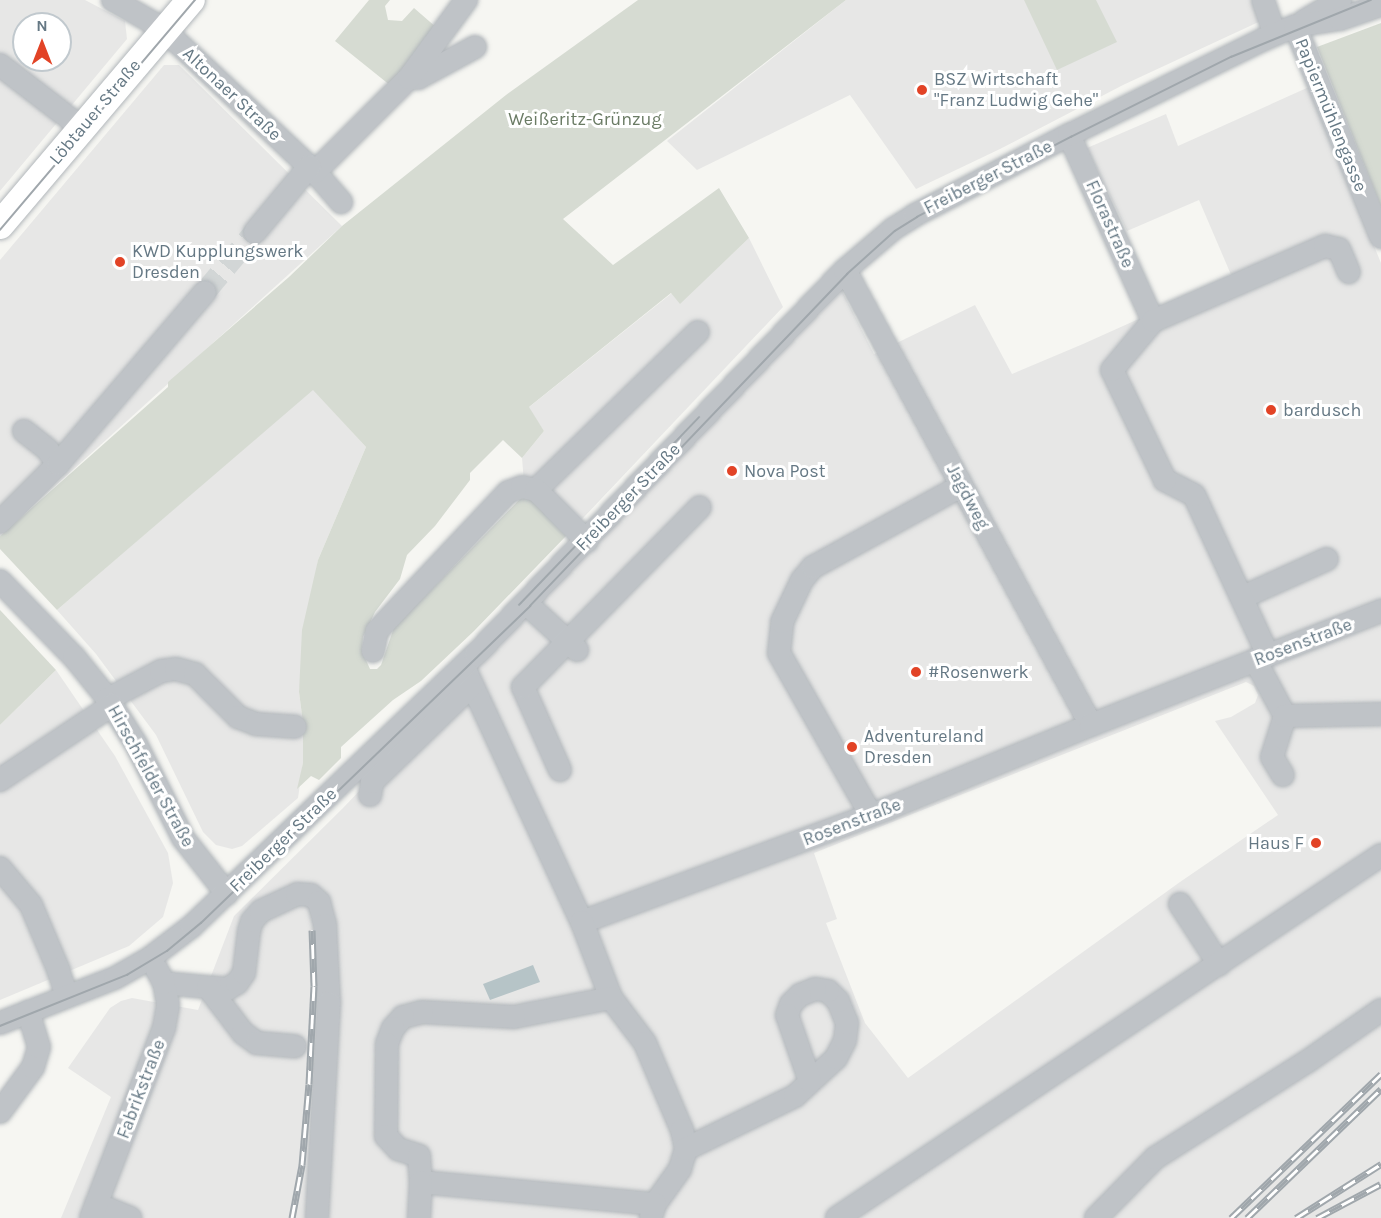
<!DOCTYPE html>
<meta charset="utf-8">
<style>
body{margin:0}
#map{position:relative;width:1381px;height:1218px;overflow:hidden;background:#f6f6f2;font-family:Karla,sans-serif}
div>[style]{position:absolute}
.built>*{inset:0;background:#e7e7e6}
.green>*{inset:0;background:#d6dbd2}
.water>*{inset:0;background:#b6c4c7}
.minor-tunnel>*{height:22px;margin-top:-11px;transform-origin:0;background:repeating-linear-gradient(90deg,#d2d6d6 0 22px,transparent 0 33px)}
.roads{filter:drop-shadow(0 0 2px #b2b7bb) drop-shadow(0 0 2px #b2b7bb)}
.minor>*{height:22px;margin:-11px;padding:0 11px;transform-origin:11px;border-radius:11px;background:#bfc3c7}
.major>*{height:28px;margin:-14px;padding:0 14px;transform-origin:14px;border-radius:14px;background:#fff}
.tram>*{height:1.5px;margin:-0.75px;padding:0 0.75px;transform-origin:0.75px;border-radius:0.75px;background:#a0a7ac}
.rail>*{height:7px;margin-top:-3.5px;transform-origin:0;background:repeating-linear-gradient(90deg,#fff 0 14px,#a0a7ac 0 28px);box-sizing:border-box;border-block:2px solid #a0a7ac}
.dots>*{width:16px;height:16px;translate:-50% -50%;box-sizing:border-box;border:3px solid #fff;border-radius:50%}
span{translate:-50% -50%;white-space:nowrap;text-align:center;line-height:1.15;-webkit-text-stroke:6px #fff;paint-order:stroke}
.poi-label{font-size:18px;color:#657884}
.left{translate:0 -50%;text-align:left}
.right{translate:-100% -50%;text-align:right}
.street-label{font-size:18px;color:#657884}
.park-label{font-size:18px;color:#6a7b64}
.north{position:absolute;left:12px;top:12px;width:60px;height:60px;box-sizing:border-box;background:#fff;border:2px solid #c1c9ce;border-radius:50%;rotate:0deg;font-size:16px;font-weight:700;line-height:24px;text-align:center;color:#657884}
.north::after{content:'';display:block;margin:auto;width:21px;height:27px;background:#e24326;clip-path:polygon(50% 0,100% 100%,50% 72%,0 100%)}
</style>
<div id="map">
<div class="built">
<i style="clip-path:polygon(evenodd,0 0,85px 0,125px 21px,127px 39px,0 191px,0 0,24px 24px,60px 24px,60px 60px,24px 60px,24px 24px)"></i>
<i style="clip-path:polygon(846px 0,1273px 0,1278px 13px,1123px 85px,1000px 149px,916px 189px,850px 95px,697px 170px,667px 141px)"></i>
<i style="clip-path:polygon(164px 65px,179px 65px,342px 226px,0 536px,0 260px)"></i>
<i style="clip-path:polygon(evenodd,1309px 87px,1381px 263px,1381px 1218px,61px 1218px,111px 1097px,68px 1068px,110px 1008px,121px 1001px,132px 998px,198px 1010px,234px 916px,343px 808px,841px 289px,874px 354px,975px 305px,1012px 374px,1083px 344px,1232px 277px,1199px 200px,1127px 231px,1087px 148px,1166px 114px,1178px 146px,1309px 87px,1246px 682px,1254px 686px,1258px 695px,1255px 703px,1231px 717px,1215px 721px,1278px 815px,1180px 882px,908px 1078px,865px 1023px,826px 923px,837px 919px,814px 853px,1246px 682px)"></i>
<i style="clip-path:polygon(749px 238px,783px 307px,566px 536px,525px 494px,522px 458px,544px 431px,528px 408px,672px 293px,680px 303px)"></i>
<i style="clip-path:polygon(313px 389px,366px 447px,318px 560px,299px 692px,303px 723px,303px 763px,298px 798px,242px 846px,232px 849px,216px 845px,203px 832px,156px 735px,96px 654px,57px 610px)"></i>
<i style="clip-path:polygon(56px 670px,115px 756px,168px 853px,173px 883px,163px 917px,129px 946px,0 1000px,0 725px)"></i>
</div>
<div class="green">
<i style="clip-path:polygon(369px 0,390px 0,385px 6px,388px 20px,402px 21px,414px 8px,437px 28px,391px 86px,335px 41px)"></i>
<i style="clip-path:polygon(638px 0,846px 0,563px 219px,613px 265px,719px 188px,749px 238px,680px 304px,671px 293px,529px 407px,544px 431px,522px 458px,503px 440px,470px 473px,470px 480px,435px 526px,407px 555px,400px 579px,375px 612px,363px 637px,362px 651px,370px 669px,377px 669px,381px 665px,398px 616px,424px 597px,525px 494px,566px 536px,474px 631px,421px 681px,393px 700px,341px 747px,341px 758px,319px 780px,311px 776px,297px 789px,303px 763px,303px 723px,299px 692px,302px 630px,318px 560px,366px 447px,313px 390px,57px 610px,0 549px,0 536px,168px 387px,168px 382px,289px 277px,342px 226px,506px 95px)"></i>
<i style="clip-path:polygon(1024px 0,1096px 0,1117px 42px,1057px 70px)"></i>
<i style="clip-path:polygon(1381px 23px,1381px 207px,1317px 47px)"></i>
<i style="clip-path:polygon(0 610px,56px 670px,0 725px)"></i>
</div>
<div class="water">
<i style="clip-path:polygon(533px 965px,540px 982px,490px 1000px,483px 984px)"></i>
</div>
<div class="minor-tunnel">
<i style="left:205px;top:292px;width:78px;rotate:-50.2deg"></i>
</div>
<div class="roads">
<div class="minor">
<i style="left:113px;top:0;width:56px;rotate:29.7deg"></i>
<i style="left:162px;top:28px;width:210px;rotate:43.3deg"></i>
<i style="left:315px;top:172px;width:40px;rotate:49deg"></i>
<i style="left:1263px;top:0;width:36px;rotate:71deg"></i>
<i style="left:1304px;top:21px;width:42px;rotate:-30.3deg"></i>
<i style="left:1295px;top:26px;width:228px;rotate:67.8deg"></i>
<i style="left:0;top:65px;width:103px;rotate:37.5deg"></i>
<i style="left:409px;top:78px;width:9px"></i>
<i style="left:418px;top:78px;width:65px;rotate:-28.5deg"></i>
<i style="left:1069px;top:135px;width:204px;rotate:65.7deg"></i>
<i style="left:315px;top:172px;width:133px;rotate:-45deg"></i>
<i style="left:409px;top:78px;width:97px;rotate:-53.8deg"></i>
<i style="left:255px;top:232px;width:85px;rotate:-50.3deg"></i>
<i style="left:845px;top:270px;width:517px;rotate:61.6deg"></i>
<i style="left:24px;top:431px;width:29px;rotate:38deg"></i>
<i style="left:47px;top:449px;width:19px;rotate:54deg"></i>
<i style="left:536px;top:490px;width:226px;rotate:-44.3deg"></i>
<i style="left:0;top:522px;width:82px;rotate:-45deg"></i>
<i style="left:58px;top:464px;width:226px;rotate:-49.5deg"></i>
<i style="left:0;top:581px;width:106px;rotate:45.8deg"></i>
<i style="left:74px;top:657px;width:54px;rotate:51deg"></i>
<i style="left:108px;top:699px;width:53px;rotate:58.1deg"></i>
<i style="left:136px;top:744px;width:105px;rotate:63.4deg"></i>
<i style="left:183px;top:838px;width:71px;rotate:51.8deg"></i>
<i style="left:1243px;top:597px;width:92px;rotate:-24.3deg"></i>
<i style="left:527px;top:604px;width:68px;rotate:42.6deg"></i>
<i style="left:373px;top:651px;width:20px;rotate:-79deg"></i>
<i style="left:377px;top:631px;width:191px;rotate:-46.7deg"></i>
<i style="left:508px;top:492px;width:15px;rotate:-20deg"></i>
<i style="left:522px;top:487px;width:14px;rotate:12deg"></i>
<i style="left:536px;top:490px;width:72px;rotate:45deg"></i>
<i style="left:1268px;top:655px;width:176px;rotate:-114.8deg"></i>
<i style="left:1194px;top:495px;width:33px;rotate:-153deg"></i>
<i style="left:1165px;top:480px;width:122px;rotate:-115.7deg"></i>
<i style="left:1112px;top:370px;width:64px;rotate:-50.1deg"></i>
<i style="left:1153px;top:321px;width:188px;rotate:-23.6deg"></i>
<i style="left:1325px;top:246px;width:14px;rotate:12deg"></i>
<i style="left:1339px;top:249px;width:25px;rotate:67deg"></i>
<i style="left:1255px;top:660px;width:64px;rotate:61.8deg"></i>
<i style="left:1285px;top:716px;width:43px;rotate:107.6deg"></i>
<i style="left:1272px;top:757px;width:21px;rotate:59deg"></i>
<i style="left:464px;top:667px;width:281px;rotate:65.2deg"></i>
<i style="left:582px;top:922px;width:325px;rotate:-20.3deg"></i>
<i style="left:887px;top:809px;width:221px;rotate:-22.4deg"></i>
<i style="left:1091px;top:725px;width:312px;rotate:-21.5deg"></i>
<i style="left:108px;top:699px;width:60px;rotate:-27.8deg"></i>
<i style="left:161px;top:671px;width:15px;rotate:-8deg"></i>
<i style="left:176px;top:669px;width:20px;rotate:15deg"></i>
<i style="left:195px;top:674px;width:61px;rotate:45deg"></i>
<i style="left:238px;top:717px;width:19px;rotate:21deg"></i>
<i style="left:256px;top:724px;width:39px;rotate:4deg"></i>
<i style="left:1285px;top:716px;width:96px;rotate:-1.2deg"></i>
<i style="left:560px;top:770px;width:91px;rotate:-114deg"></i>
<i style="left:523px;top:687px;width:252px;rotate:-45.5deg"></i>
<i style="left:0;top:780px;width:135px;rotate:-33.8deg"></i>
<i style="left:370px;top:795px;width:13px;rotate:-81deg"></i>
<i style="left:372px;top:782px;width:139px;rotate:-44.1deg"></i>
<i style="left:871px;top:815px;width:186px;rotate:-119.6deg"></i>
<i style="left:779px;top:653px;width:31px;rotate:-84deg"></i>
<i style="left:782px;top:622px;width:47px;rotate:-64.5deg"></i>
<i style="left:802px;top:580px;width:17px;rotate:-50deg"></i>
<i style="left:813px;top:567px;width:169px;rotate:-28.7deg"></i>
<i style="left:0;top:868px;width:48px;rotate:50deg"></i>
<i style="left:31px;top:905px;width:69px;rotate:67.1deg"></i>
<i style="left:58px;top:969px;width:29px;rotate:72deg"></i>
<i style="left:1180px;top:904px;width:72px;rotate:57deg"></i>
<i style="left:582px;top:922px;width:81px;rotate:69.1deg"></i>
<i style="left:611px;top:998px;width:56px;rotate:52.9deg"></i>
<i style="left:645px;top:1043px;width:95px;rotate:67deg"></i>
<i style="left:682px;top:1130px;width:19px;rotate:78deg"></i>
<i style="left:686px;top:1149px;width:21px;rotate:107deg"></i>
<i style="left:680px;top:1169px;width:43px;rotate:125.5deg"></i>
<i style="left:655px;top:1204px;width:14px;rotate:107deg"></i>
<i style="left:164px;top:983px;width:63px;rotate:5.4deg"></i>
<i style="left:227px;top:989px;width:12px;rotate:-31deg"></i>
<i style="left:237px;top:983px;width:12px;rotate:-55deg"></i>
<i style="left:244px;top:973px;width:42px;rotate:-83.2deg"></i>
<i style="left:249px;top:931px;width:10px;rotate:-73deg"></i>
<i style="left:252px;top:921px;width:13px;rotate:-48deg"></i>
<i style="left:261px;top:911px;width:40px;rotate:-25deg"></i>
<i style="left:297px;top:894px;width:14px;rotate:4deg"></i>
<i style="left:311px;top:895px;width:11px;rotate:41deg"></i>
<i style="left:319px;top:902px;width:24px;rotate:75deg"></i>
<i style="left:325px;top:925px;width:78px;rotate:87.1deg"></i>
<i style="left:329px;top:1003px;width:215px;rotate:93.2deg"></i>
<i style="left:208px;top:987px;width:58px;rotate:52.7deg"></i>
<i style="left:243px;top:1033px;width:17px;rotate:36deg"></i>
<i style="left:257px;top:1043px;width:38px;rotate:5deg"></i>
<i style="left:611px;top:998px;width:99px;rotate:168.9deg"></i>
<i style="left:514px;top:1017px;width:92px;rotate:-176.9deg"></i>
<i style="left:422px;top:1012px;width:20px;rotate:165deg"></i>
<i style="left:403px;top:1017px;width:15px;rotate:132deg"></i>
<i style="left:393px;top:1028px;width:17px;rotate:111deg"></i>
<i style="left:387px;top:1044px;width:92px;rotate:90.6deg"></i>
<i style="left:386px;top:1136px;width:18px;rotate:47deg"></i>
<i style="left:398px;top:1149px;width:22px;rotate:18deg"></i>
<i style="left:419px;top:1156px;width:26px;rotate:86deg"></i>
<i style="left:421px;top:1182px;width:235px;rotate:5.4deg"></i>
<i style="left:0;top:1023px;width:123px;rotate:-21.4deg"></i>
<i style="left:115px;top:978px;width:40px;rotate:-29.7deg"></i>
<i style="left:150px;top:958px;width:53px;rotate:-37.3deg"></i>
<i style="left:192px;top:926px;width:393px;rotate:-43.8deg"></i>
<i style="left:476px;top:654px;width:533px;rotate:-46.14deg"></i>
<i style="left:845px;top:270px;width:63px;rotate:-40.5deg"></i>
<i style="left:893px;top:229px;width:26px;rotate:-32deg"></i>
<i style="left:915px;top:215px;width:174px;rotate:-27.5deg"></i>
<i style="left:1069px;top:135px;width:215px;rotate:-26.2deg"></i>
<i style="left:1262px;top:40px;width:36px;rotate:-23deg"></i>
<i style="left:1295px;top:26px;width:46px;rotate:-8.8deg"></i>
<i style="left:1340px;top:19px;width:43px;rotate:-18.9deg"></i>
<i style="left:0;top:1112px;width:56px;rotate:-53.7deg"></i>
<i style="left:33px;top:1067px;width:21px;rotate:-73deg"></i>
<i style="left:39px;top:1047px;width:37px;rotate:-107deg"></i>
<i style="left:686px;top:1149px;width:121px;rotate:-25.9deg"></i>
<i style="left:795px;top:1096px;width:56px;rotate:-42.8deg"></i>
<i style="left:836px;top:1058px;width:20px;rotate:-63deg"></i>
<i style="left:845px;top:1040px;width:17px;rotate:-83deg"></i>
<i style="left:847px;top:1023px;width:24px;rotate:-112deg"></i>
<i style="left:838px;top:1001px;width:14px;rotate:-135deg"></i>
<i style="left:828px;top:991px;width:13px;rotate:-171deg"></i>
<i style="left:815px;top:989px;width:16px;rotate:158deg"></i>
<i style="left:800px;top:995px;width:13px;rotate:135deg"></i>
<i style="left:791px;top:1004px;width:12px;rotate:110deg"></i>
<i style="left:787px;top:1015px;width:70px;rotate:70.8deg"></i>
<i style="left:96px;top:1204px;width:37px;rotate:22deg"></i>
<i style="left:91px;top:1218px;width:204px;rotate:-69deg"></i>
<i style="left:164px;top:1028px;width:23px;rotate:-80deg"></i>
<i style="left:168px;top:1005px;width:22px;rotate:-100deg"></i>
<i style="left:164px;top:983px;width:15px;rotate:-118deg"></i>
<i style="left:419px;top:1218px;width:36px;rotate:-87deg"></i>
<i style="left:837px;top:1218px;width:654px;rotate:-33.71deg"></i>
<i style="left:1096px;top:1218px;width:84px;rotate:-45.5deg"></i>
<i style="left:1155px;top:1158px;width:181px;rotate:-32.4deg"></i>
<i style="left:1308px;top:1061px;width:89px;rotate:-34.9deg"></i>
</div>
<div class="major">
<i style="left:0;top:225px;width:295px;rotate:-49.7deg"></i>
</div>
</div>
<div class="tram">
<i style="left:0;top:230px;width:302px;rotate:-49.7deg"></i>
<i style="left:519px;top:605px;width:260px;rotate:-46.2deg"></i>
<i style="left:0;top:1026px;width:137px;rotate:-21.9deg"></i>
<i style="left:127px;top:975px;width:47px;rotate:-31deg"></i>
<i style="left:167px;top:951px;width:44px;rotate:-39.5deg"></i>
<i style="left:201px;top:923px;width:457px;rotate:-43.9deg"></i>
<i style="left:530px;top:606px;width:459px;rotate:-46.3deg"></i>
<i style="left:847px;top:274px;width:64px;rotate:-41.9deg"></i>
<i style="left:895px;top:231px;width:26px;rotate:-32deg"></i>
<i style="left:917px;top:217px;width:174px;rotate:-27.5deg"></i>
<i style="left:1071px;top:137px;width:179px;rotate:-26.6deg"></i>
<i style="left:1231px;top:57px;width:151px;rotate:-22.2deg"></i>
</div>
<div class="rail">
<i style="left:292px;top:1218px;width:54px;rotate:-79.3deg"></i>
<i style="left:302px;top:1165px;width:81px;rotate:-85.1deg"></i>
<i style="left:309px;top:1084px;width:98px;rotate:-87.1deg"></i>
<i style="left:314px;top:986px;width:56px;rotate:-92deg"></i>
<i style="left:1231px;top:1218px;width:208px;rotate:-43.8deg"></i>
<i style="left:1247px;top:1218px;width:186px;rotate:-43.9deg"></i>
<i style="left:1296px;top:1218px;width:101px;rotate:-32.4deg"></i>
<i style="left:1317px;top:1218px;width:72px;rotate:-28deg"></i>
</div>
<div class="dots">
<i style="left:922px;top:90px;background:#e24326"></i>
<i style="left:120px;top:262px;background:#e24326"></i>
<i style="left:1271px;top:410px;background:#e24326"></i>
<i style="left:732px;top:471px;background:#e24326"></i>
<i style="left:916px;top:672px;background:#e24326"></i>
<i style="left:852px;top:747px;background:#e24326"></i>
<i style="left:1316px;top:843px;background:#e24326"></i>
</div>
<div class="poi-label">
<span class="left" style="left:934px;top:90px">BSZ Wirtschaft<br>"Franz Ludwig Gehe"</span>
<span class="left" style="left:132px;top:262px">KWD Kupplungswerk<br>Dresden</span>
<span class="left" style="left:1283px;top:410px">bardusch</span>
<span class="left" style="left:744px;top:471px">Nova Post</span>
<span class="left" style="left:928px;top:672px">#Rosenwerk</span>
<span class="left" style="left:864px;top:747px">Adventureland<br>Dresden</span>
<span class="right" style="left:1304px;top:843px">Haus F</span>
</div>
<div class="street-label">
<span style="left:232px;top:94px;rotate:43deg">Altonaer Straße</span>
<span style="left:95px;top:112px;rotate:-50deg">Löbtauer Straße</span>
<span style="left:1331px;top:115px;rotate:68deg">Papiermühlengasse</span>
<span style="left:988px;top:177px;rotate:-27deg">Freiberger Straße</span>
<span style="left:1110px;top:224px;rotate:66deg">Florastraße</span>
<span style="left:628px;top:497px;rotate:-46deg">Freiberger Straße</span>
<span style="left:968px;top:497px;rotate:62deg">Jagdweg</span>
<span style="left:1303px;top:642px;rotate:-21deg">Rosenstraße</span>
<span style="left:151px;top:776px;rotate:61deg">Hirschfelder Straße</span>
<span style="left:852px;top:822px;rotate:-21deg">Rosenstraße</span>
<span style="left:283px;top:840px;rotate:-44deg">Freiberger Straße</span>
<span style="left:141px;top:1089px;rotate:-69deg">Fabrikstraße</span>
</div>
<div class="park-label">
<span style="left:585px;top:119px">Weißeritz-Grünzug</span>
</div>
<div class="north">N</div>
</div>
